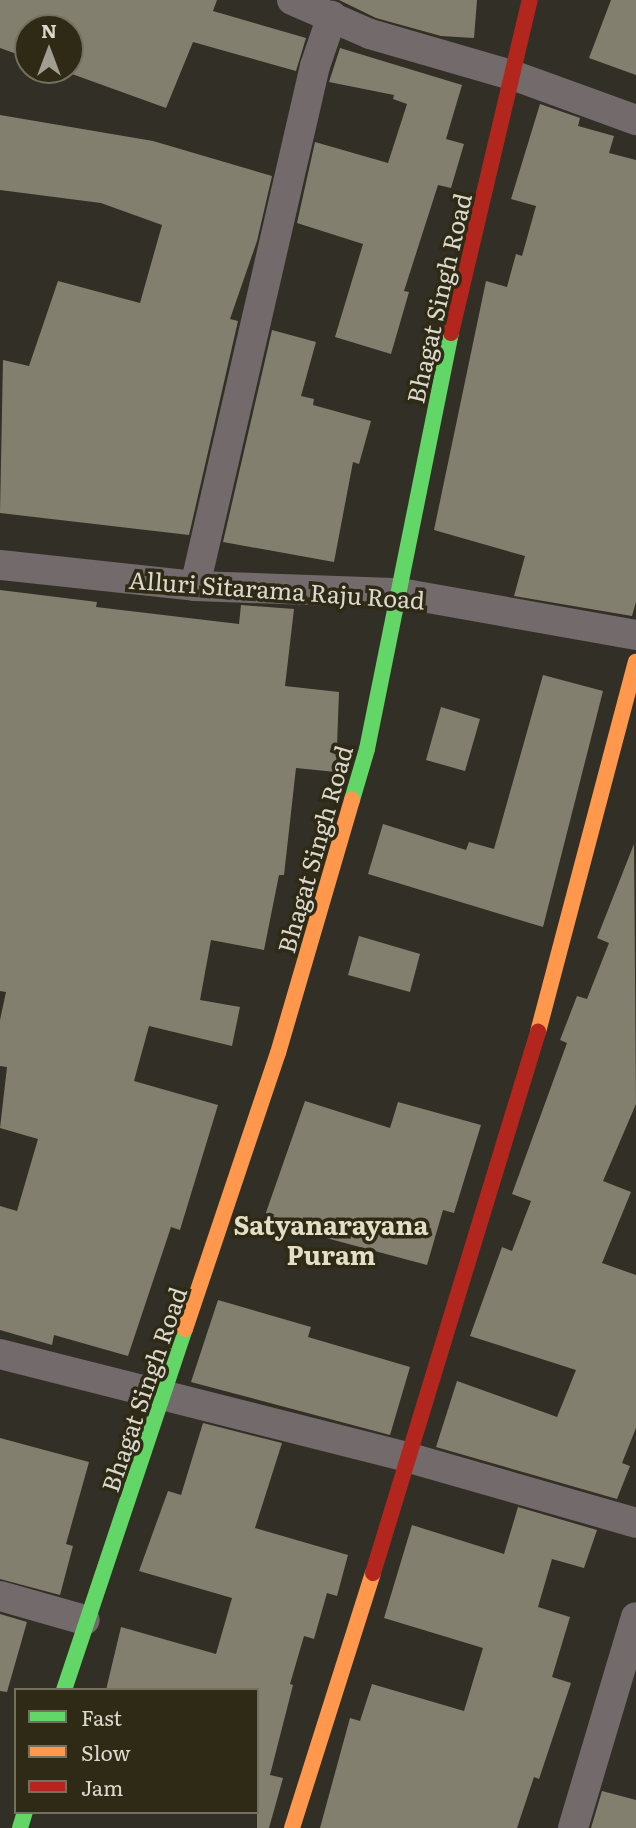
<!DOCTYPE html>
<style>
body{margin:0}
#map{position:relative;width:636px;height:1828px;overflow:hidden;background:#323026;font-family:Literata,serif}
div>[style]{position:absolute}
.building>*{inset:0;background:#837f6e}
.street>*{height:30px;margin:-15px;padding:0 15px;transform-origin:15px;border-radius:15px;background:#736a6b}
.fast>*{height:16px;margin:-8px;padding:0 8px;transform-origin:8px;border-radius:8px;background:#63d668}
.slow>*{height:16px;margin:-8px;padding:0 8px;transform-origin:8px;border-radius:8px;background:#ff974d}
.jam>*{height:16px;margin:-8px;padding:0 8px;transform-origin:8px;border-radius:8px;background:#b3261e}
span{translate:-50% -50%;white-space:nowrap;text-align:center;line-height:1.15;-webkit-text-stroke:7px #2e2a16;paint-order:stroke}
.street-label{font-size:24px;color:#dbd9cd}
.neighbourhood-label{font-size:26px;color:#e3dec6;font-weight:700}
.legend{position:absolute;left:14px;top:1688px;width:245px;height:126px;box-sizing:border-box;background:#2e2a16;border:2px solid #73705f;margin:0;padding:9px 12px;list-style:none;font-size:21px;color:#dbd9cd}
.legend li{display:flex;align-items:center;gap:14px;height:35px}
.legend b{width:35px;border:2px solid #73705f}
.north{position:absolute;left:14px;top:14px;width:70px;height:70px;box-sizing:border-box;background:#2e2a16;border:2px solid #73705f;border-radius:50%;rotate:0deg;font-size:19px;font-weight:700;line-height:28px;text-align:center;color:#dbd9cd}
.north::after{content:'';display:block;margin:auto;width:24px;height:32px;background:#a09e93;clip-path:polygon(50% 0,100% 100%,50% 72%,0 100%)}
</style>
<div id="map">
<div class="building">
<i style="clip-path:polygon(0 0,217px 0,213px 11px,306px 38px,296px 71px,193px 42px,166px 108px,61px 70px,70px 70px,70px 28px,28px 28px,28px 58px,0 48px)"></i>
<i style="clip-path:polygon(339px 0,477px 0,474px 38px,441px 36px,376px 18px)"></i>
<i style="clip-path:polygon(611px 0,636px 0,636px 75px,589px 58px)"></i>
<i style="clip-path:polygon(340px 48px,462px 85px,446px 139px,464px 144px,451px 188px,438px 185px,404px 291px,409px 292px,391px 354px,335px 337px,363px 244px,297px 223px,315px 142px,388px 163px,407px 104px,393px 99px,394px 95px,329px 82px)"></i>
<i style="clip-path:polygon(540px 104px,580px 118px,578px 126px,614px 136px,609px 153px,636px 160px,636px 602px,632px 616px,514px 596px,525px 556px,434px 530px,486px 281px,507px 287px,516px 254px,522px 256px,536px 206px,511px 199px)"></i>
<i style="clip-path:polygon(0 115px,153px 141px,272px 176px,257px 241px,230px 319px,238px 321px,189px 535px,0 513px,3px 360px,29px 366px,58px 281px,140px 303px,162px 225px,101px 203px,0 190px)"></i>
<i style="clip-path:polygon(272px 330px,316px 342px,301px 396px,314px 399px,313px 405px,371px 421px,359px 464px,353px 462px,334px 562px,223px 542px)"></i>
<i style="clip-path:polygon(0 590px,97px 602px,96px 607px,239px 624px,241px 605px,294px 609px,285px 686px,339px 692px,336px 772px,296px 768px,284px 875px,279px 875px,264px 950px,211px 940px,200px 1000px,240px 1007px,232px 1046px,149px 1026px,134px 1081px,218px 1105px,180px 1230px,171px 1227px,128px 1356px,54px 1335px,52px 1345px,0 1330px,0 1206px,17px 1211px,38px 1139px,0 1128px,7px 1067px,0 1066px,0 1020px,6px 992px,0 991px)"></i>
<i style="clip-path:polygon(543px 675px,603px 691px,543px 927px,368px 874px,383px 824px,466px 850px,469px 842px,494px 849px)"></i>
<i style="clip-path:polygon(441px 707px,480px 719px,465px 771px,426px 760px)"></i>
<i style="clip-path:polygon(634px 844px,636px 1104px,603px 1181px,631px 1192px,602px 1263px,636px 1275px,636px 1428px,622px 1463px,630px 1466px,617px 1499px,436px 1447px,457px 1381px,557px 1417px,576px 1370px,470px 1336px,502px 1247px,512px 1251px,531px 1201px,512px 1194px,567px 1043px,560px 1040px,577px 996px,587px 999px,609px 943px,597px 938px)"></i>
<i style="clip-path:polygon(359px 936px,420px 954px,410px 992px,348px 975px)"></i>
<i style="clip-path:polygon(305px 1101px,390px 1128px,398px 1102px,481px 1125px,454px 1213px,443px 1210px,427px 1265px,263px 1221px)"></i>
<i style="clip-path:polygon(218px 1300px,311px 1327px,308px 1337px,410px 1367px,390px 1435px,191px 1382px)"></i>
<i style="clip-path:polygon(203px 1423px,282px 1443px,255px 1528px,348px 1555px,337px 1596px,327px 1593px,314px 1639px,304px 1636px,290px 1684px,293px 1685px,270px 1775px,283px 1778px,269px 1828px,257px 1828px,257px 1690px,106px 1690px,121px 1627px,216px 1654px,232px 1598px,139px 1571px,168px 1491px,181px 1495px)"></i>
<i style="clip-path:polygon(0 1438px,89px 1462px,66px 1544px,73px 1546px,60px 1595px,0 1579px)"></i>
<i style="clip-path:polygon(518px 1507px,597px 1530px,584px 1568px,552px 1559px,538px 1607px,570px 1617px,552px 1677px,571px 1683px,539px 1779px,534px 1777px,517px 1828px,320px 1828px,350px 1718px,360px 1721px,372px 1684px,464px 1711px,483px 1648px,384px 1618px,412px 1525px,504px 1554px)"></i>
<i style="clip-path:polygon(0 1614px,27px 1622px,7px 1692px,0 1691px)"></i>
<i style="clip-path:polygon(602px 1791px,636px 1800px,636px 1828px,591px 1828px)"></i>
</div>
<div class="street">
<i style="left:292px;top:0;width:85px;rotate:23.6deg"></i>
<i style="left:370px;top:34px;width:151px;rotate:16.2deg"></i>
<i style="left:515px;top:76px;width:129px;rotate:20deg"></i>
<i style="left:0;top:565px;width:196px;rotate:6.1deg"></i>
<i style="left:195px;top:586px;width:205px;rotate:2deg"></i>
<i style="left:400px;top:593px;width:240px;rotate:10.1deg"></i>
<i style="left:195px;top:586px;width:534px;rotate:-77.01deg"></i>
<i style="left:315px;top:66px;width:53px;rotate:-71.2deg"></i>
<i style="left:0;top:1354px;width:423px;rotate:14.2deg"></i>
<i style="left:410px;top:1458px;width:235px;rotate:16deg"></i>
<i style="left:0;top:1596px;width:88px;rotate:15.8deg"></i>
<i style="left:573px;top:1828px;width:220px;rotate:-73.4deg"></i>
</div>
<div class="fast">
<i style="left:352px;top:800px;width:53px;rotate:-73.6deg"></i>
<i style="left:367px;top:749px;width:424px;rotate:-78.6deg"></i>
<i style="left:64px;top:1690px;width:381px;rotate:-71.5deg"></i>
<i style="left:20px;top:1828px;width:17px;rotate:-73deg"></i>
</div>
<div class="slow">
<i style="left:538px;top:1032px;width:383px;rotate:-75.2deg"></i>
<i style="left:185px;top:1329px;width:291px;rotate:-71.4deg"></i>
<i style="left:278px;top:1053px;width:264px;rotate:-73.7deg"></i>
<i style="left:292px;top:1828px;width:268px;rotate:-72.4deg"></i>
</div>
<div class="jam">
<i style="left:451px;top:333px;width:342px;rotate:-76.7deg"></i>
<i style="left:373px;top:1573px;width:566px;rotate:-73.04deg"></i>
</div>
<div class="street-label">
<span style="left:438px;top:298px;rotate:-77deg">Bhagat Singh Road</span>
<span style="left:277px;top:589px;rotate:4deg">Alluri Sitarama Raju Road</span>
<span style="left:314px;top:849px;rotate:-74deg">Bhagat Singh Road</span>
<span style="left:143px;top:1389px;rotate:-71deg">Bhagat Singh Road</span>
</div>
<div class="neighbourhood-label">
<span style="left:331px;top:1239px">Satyanarayana<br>Puram</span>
</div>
<ul class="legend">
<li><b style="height:9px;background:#63d668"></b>Fast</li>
<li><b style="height:9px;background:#ff974d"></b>Slow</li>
<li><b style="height:9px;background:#b3261e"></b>Jam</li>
</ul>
<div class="north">N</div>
</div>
